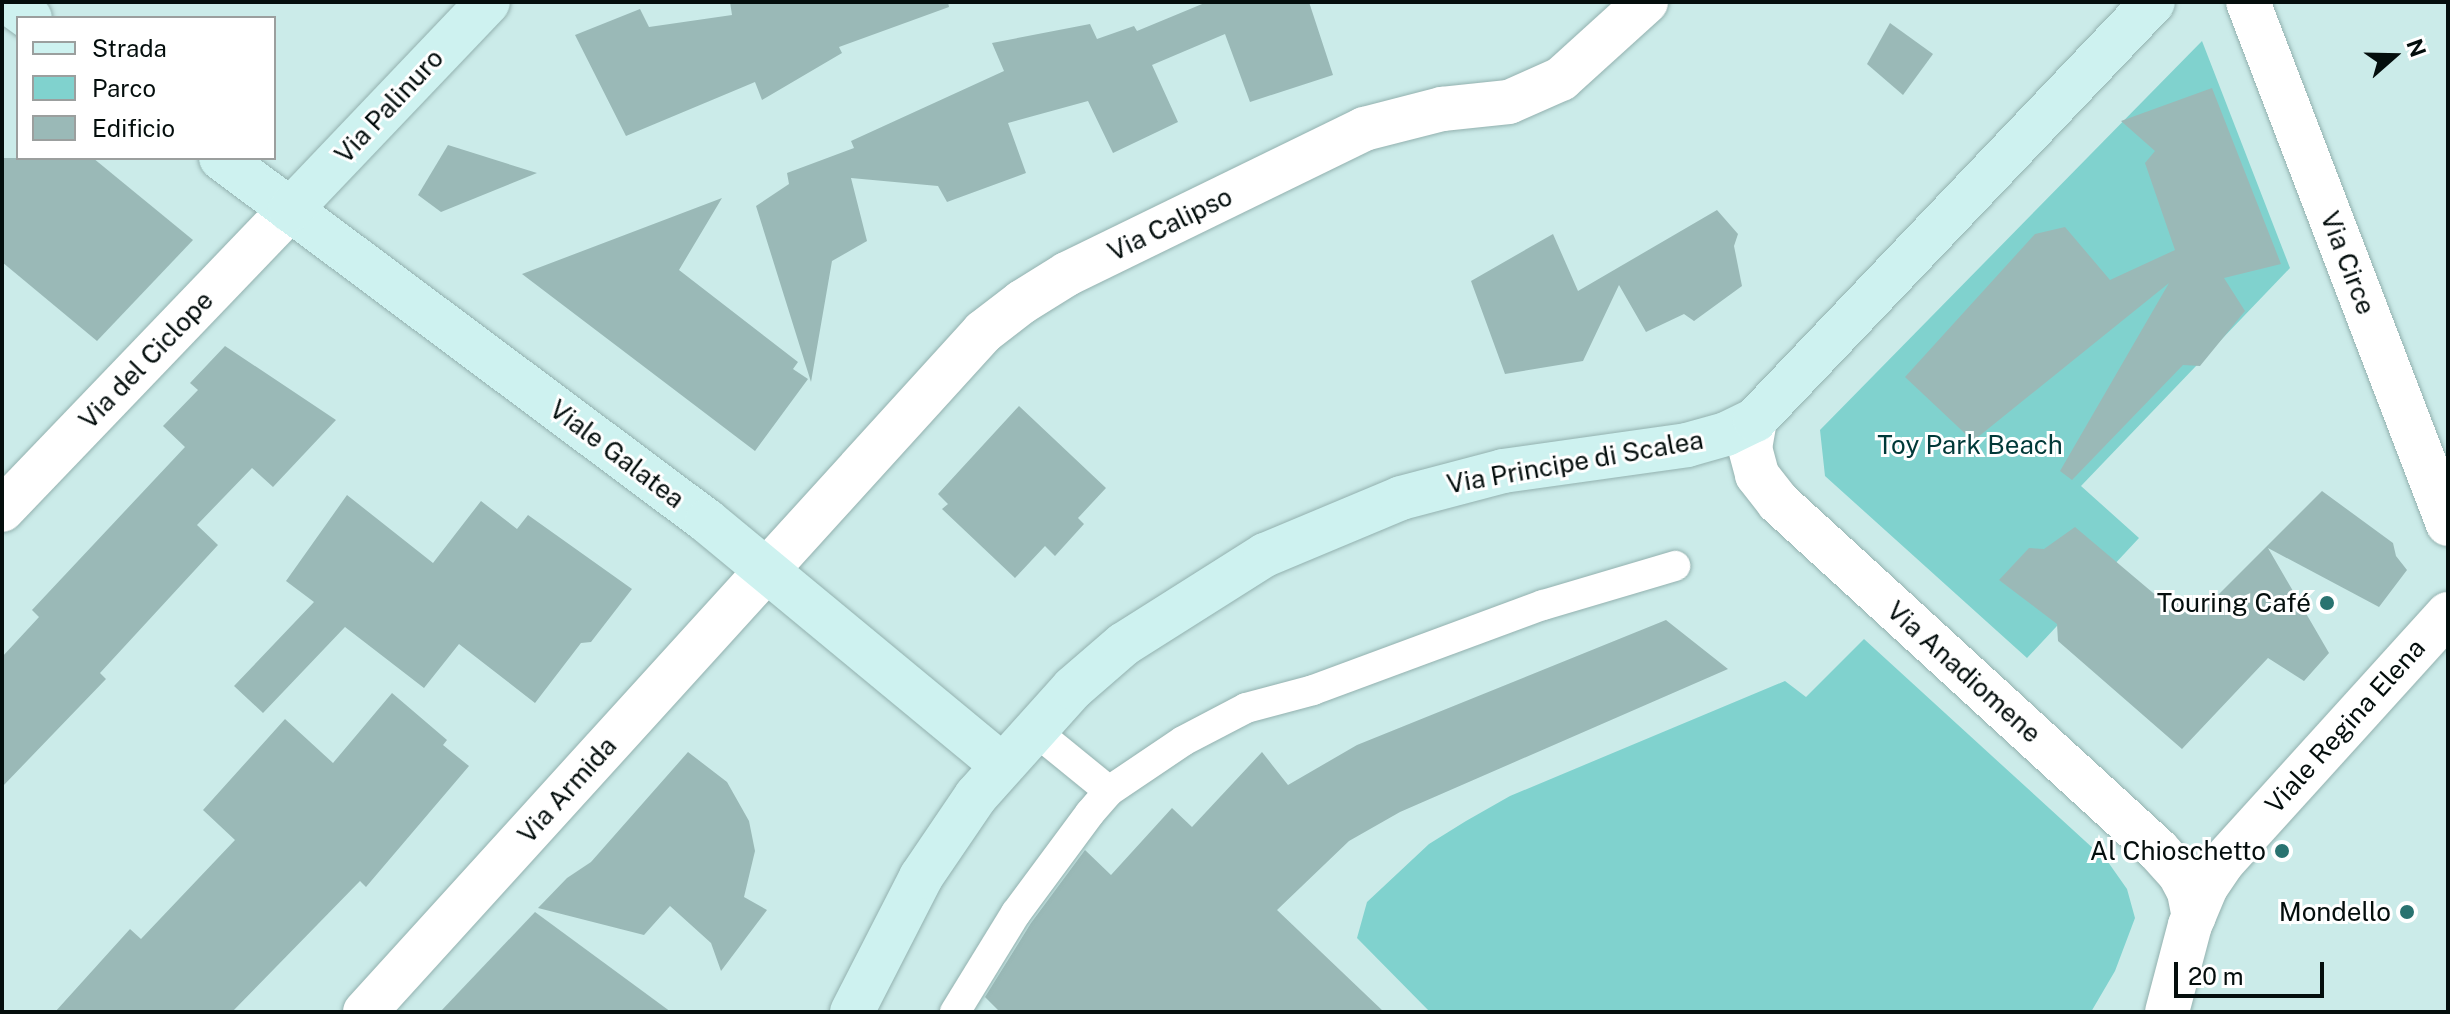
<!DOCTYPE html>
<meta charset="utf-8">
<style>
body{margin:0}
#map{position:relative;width:2450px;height:1014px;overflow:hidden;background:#cbebe9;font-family:"Public Sans",sans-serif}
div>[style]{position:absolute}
.green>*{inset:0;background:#80d2ce}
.building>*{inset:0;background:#9ab9b7}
.roads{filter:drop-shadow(0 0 2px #93b1af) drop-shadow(0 0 2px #93b1af)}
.service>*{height:30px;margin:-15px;padding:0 15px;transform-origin:15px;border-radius:15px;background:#fff}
.minor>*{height:44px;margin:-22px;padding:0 22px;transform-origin:22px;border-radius:22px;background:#fff}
.secondary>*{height:44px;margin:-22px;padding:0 22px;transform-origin:22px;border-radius:22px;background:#cef2f0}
.dots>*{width:22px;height:22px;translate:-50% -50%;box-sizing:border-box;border:4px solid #fff;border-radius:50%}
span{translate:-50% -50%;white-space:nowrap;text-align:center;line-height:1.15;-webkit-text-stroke:6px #fff;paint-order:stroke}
.street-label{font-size:26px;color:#040e0d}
.park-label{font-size:26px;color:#003938}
.poi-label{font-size:26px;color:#040e0d}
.right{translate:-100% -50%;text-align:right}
.frame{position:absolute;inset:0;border:4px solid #040e0d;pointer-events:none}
.legend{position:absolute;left:16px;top:16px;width:260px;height:144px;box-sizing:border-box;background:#fff;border:2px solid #9b9f9e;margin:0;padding:10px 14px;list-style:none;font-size:24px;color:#040e0d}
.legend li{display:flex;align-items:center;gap:16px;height:40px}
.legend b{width:40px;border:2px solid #9b9f9e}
.north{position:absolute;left:2354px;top:16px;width:80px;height:80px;-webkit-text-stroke:6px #fff;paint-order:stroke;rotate:70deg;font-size:22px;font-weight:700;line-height:32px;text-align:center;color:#040e0d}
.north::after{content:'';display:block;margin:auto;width:28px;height:36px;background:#040e0d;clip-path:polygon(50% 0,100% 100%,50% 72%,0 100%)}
.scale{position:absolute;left:2174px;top:962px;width:150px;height:36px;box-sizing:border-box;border:4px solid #040e0d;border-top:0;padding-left:10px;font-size:24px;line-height:28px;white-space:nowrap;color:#040e0d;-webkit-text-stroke:6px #fff;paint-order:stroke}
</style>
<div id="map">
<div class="green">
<i style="clip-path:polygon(2202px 41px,2290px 268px,2081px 486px,2139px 538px,2027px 658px,1825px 476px,1820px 430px)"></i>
<i style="clip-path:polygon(1864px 639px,2108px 862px,2127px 889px,2135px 918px,2115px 971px,2091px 1012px,1430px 1012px,1357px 938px,1367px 902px,1429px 844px,1466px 821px,1510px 796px,1785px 681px,1806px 697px)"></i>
</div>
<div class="building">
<i style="clip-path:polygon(730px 2px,948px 2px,949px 7px,839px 47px,842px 53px,762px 100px,755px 82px,626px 136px,575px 35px,640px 9px,649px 27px,732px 15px)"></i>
<i style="clip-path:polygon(1207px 2px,1309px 2px,1333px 75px,1250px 102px,1225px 34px,1152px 65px,1178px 122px,1113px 153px,1088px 101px,1008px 123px,1026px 173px,947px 202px,938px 186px,851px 178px,867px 241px,832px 261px,811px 382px,756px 206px,789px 184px,787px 173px,854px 148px,851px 141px,1004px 71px,992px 43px,1090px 24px,1097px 39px,1134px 26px,1137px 31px)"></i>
<i style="clip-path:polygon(1890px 23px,1933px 54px,1903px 95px,1867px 64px)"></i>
<i style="clip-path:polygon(2212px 88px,2281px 264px,2224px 278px,2245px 311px,2200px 366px,2183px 365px,2072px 480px,2060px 471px,2169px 283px,1973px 441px,1905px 377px,2035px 234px,2065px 227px,2110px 280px,2175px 250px,2145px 163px,2155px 151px,2121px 121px)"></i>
<i style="clip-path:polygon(448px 145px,537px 173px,441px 212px,418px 195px)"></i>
<i style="clip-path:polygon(2px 158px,93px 158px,193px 240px,97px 341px,2px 262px)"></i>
<i style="clip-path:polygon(722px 198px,679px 270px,798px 362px,793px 369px,808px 379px,755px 451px,522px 274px)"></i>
<i style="clip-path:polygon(1717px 210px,1738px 234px,1734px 246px,1742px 286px,1694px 321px,1684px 314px,1646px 332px,1619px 285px,1583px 361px,1505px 374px,1471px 281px,1553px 234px,1578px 291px)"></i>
<i style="clip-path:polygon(225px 346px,336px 420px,273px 487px,252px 468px,197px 525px,218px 545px,100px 673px,106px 679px,2px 787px,2px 657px,39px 617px,32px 610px,185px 447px,163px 426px,198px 390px,190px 383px)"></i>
<i style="clip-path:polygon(1019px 406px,1106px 488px,1078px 518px,1084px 524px,1055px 556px,1045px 546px,1015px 578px,942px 509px,948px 504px,938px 494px)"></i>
<i style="clip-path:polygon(2322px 491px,2393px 543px,2396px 556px,2407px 570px,2379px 607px,2268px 548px,2329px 653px,2304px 681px,2268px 658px,2182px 749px,2058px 641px,2057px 624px,1999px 580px,2029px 548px,2044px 549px,2075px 527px,2165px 603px,2182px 600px,2199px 614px)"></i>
<i style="clip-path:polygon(347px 495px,433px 563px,481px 501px,517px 529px,528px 515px,632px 589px,591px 642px,581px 643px,535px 703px,459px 644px,424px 688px,345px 627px,263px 713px,234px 686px,314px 602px,286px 581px)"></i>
<i style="clip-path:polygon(1666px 620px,1728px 669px,1400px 812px,1349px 841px,1277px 910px,1384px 1012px,1000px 1012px,985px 997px,1031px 923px,1085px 850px,1111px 875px,1172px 808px,1192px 827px,1262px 752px,1288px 785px,1357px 745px)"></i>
<i style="clip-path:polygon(392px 693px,447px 740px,443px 745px,469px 766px,366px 887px,360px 881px,232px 1012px,55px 1012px,130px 929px,141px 939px,235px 840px,203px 810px,285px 719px,333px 763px)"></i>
<i style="clip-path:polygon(688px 752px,727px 782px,749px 821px,755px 851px,744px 897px,767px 910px,721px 971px,711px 943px,670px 906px,644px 935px,538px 908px,567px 878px,591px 862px)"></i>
<i style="clip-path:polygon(535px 912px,671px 1012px,440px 1012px)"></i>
</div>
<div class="roads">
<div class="service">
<i style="left:1033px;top:729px;width:98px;rotate:39.2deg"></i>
<i style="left:955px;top:1012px;width:116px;rotate:-58.4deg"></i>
<i style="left:1016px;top:913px;width:124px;rotate:-53.5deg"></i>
<i style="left:1090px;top:813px;width:29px;rotate:-49deg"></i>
<i style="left:1109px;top:791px;width:89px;rotate:-34deg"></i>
<i style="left:1183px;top:741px;width:71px;rotate:-27.6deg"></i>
<i style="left:1246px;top:708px;width:69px;rotate:-15deg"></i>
<i style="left:1313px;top:690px;width:245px;rotate:-20.3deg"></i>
<i style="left:1543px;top:605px;width:138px;rotate:-16.5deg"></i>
</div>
<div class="minor">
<i style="left:2248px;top:2px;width:559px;rotate:69.04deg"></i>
<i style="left:1755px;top:420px;width:28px;rotate:100deg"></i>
<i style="left:1750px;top:448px;width:28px;rotate:75deg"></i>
<i style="left:1757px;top:475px;width:34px;rotate:52deg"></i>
<i style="left:1778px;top:502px;width:515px;rotate:42.48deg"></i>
<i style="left:2158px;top:850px;width:31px;rotate:48deg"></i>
<i style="left:2179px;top:873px;width:21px;rotate:62deg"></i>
<i style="left:2189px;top:892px;width:25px;rotate:79deg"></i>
<i style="left:2px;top:510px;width:416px;rotate:-46.2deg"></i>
<i style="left:365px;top:1012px;width:919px;rotate:-47.73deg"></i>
<i style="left:983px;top:332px;width:49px;rotate:-37.6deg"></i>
<i style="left:1022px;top:302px;width:53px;rotate:-31.9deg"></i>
<i style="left:1067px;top:274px;width:331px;rotate:-26deg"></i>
<i style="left:1364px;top:129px;width:81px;rotate:-14.4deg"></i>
<i style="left:1442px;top:109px;width:67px;rotate:-6deg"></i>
<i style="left:1509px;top:102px;width:57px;rotate:-23.9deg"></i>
<i style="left:1561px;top:79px;width:115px;rotate:-42.2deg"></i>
<i style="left:2167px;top:1012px;width:90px;rotate:-75.2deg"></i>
<i style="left:2190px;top:925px;width:41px;rotate:-67.2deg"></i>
<i style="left:2206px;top:887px;width:30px;rotate:-56deg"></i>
<i style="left:2223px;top:862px;width:335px;rotate:-47.8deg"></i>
</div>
<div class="secondary">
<i style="left:8px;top:2px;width:27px;rotate:36deg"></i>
<i style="left:221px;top:158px;width:607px;rotate:36.76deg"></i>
<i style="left:707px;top:521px;width:381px;rotate:39.6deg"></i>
<i style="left:290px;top:210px;width:287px;rotate:-46.4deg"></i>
<i style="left:852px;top:1012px;width:152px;rotate:-62.9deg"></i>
<i style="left:921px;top:877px;width:98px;rotate:-55.8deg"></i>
<i style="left:976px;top:796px;width:145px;rotate:-48.1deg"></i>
<i style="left:1073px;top:688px;width:67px;rotate:-40.8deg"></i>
<i style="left:1124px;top:644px;width:167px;rotate:-32.3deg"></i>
<i style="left:1265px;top:555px;width:147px;rotate:-22.7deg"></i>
<i style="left:1401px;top:498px;width:106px;rotate:-14.8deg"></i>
<i style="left:1503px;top:471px;width:186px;rotate:-8deg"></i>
<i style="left:1687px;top:445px;width:41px;rotate:-15.8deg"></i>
<i style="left:1726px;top:434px;width:32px;rotate:-26deg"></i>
<i style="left:1755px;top:420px;width:577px;rotate:-46.4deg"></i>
</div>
</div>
<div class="dots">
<i style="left:2327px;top:603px;background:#297370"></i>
<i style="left:2282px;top:851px;background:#297370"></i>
<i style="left:2407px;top:912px;background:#297370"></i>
</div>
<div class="street-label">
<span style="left:389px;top:106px;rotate:-47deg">Via Palinuro</span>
<span style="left:1170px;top:224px;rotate:-26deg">Via Calipso</span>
<span style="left:2348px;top:263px;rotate:69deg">Via Circe</span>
<span style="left:146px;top:360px;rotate:-46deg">Via del Ciclope</span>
<span style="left:617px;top:454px;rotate:37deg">Viale Galatea</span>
<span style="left:1575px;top:462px;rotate:-10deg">Via Principe di Scalea</span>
<span style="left:1964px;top:672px;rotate:42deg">Via Anadiomene</span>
<span style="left:2345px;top:726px;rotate:-48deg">Viale Regina Elena</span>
<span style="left:567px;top:790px;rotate:-48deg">Via Armida</span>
</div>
<div class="park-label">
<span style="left:1970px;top:445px">Toy Park Beach</span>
</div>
<div class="poi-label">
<span class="right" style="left:2311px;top:603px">Touring Café</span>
<span class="right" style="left:2266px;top:851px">Al Chioschetto</span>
<span class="right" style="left:2391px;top:912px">Mondello</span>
</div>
<div class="frame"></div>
<ul class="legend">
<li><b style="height:10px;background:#cef2f0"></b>Strada</li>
<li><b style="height:22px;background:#80d2ce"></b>Parco</li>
<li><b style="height:22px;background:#9ab9b7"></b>Edificio</li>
</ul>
<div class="north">N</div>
<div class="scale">20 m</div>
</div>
